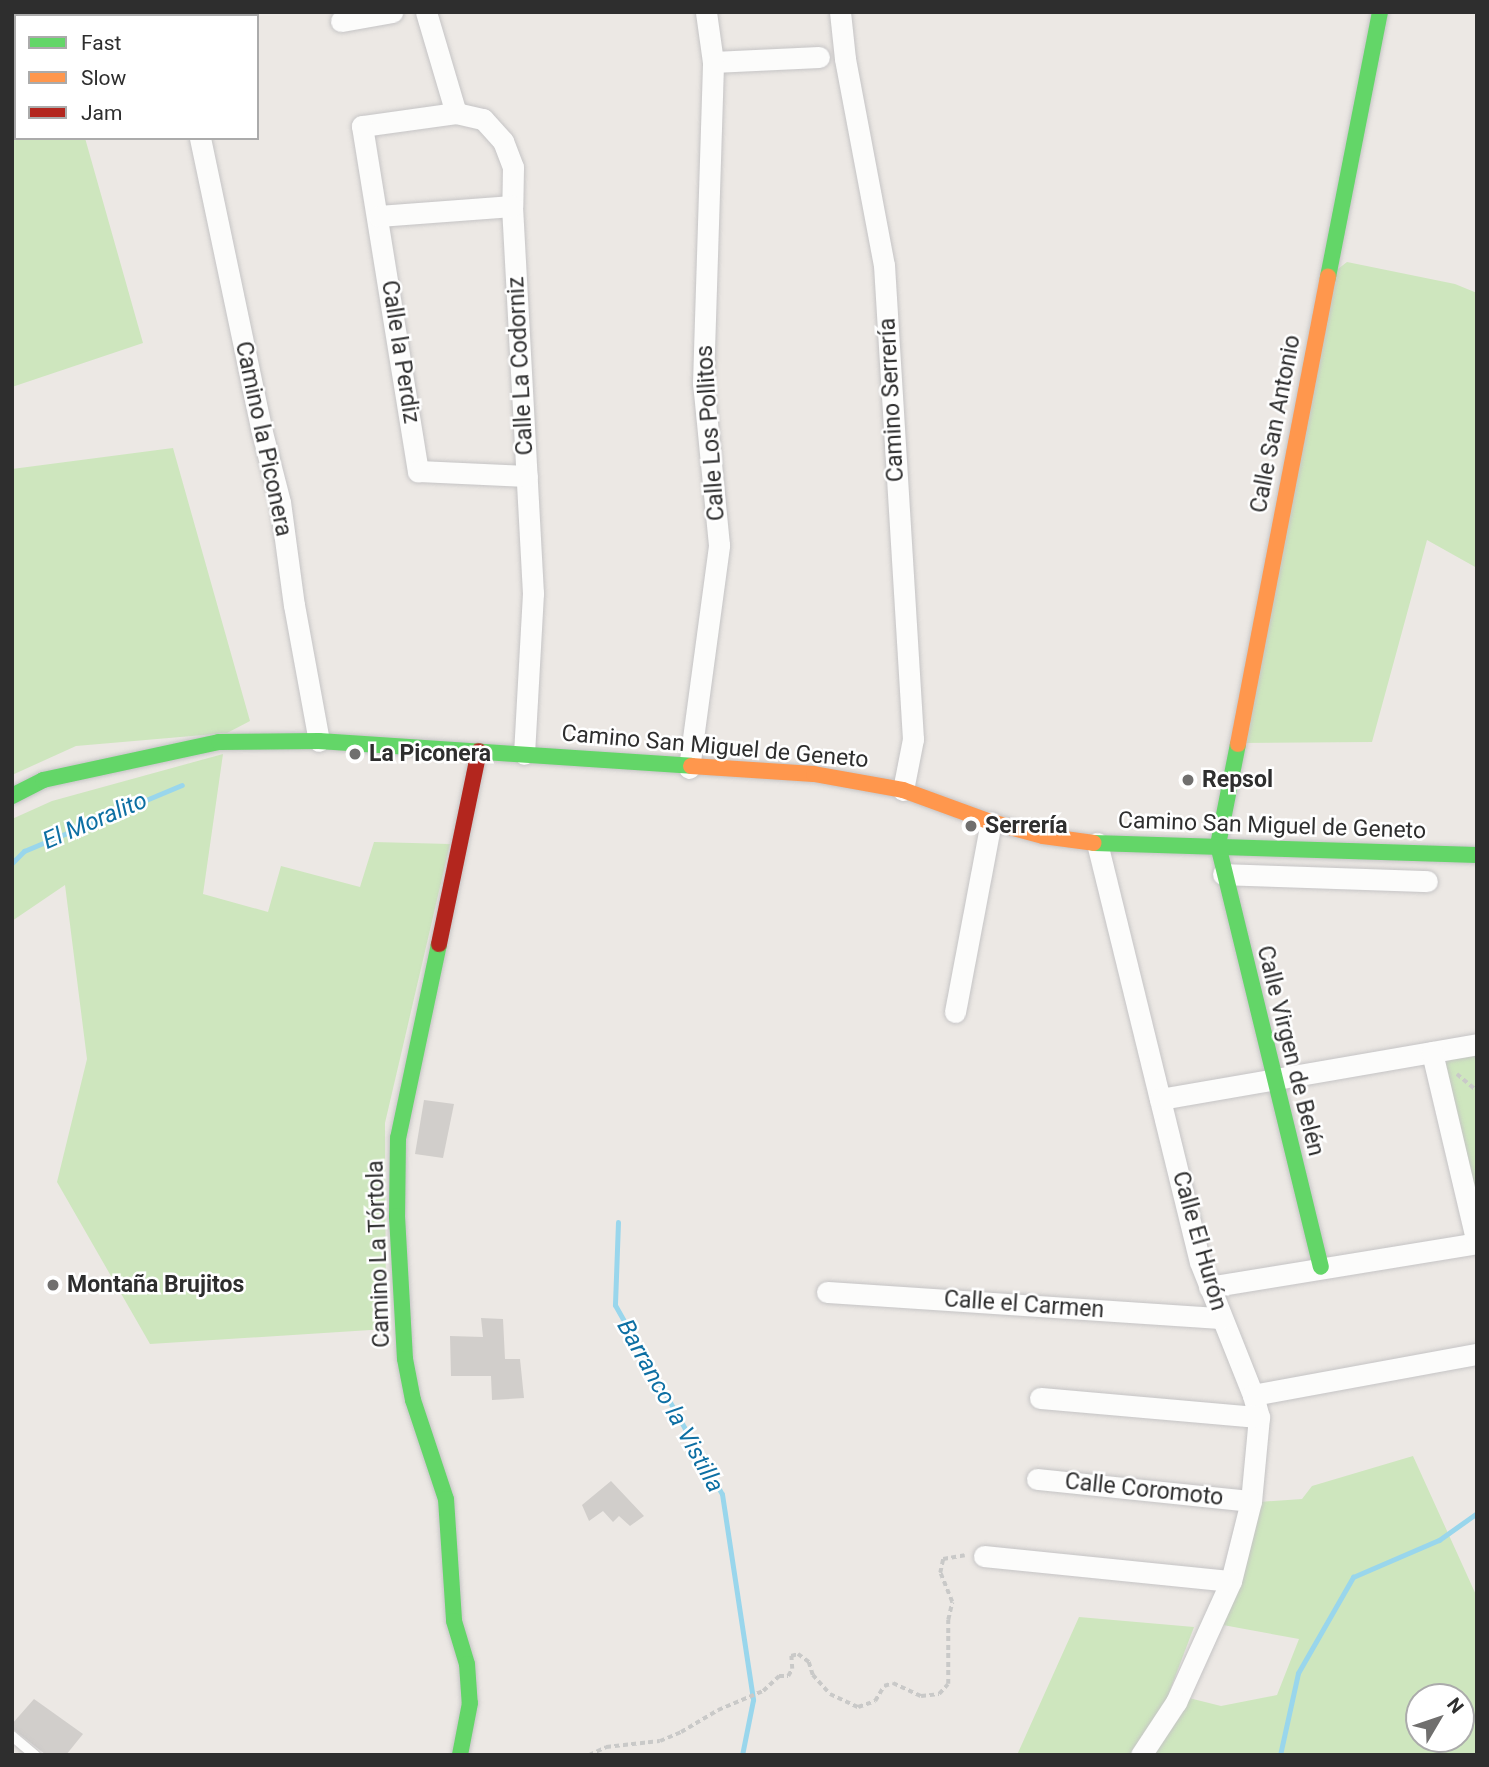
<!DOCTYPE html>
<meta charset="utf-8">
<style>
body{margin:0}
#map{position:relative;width:1489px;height:1767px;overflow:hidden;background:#ece8e4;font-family:Roboto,sans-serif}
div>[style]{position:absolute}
.green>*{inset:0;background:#cee6be}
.stream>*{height:5px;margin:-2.5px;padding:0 2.5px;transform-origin:2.5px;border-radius:2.5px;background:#99d6ec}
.building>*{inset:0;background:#d1cecb}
.path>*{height:3.5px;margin-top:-1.75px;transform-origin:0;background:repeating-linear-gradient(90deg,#c9c9c8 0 5px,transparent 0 8.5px)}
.roads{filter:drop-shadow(0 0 2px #c5c4c5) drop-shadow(0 0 2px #c5c4c5)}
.lane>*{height:10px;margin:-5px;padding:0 5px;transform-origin:5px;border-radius:5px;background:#fcfcfb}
.street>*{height:21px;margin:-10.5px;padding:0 10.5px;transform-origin:10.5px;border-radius:10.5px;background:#fcfcfb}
.fast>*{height:16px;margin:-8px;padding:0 8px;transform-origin:8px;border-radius:8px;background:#63d668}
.slow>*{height:16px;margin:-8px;padding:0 8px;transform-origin:8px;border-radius:8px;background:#ff974d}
.jam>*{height:16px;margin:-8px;padding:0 8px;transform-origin:8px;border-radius:8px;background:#b3261e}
.dots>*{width:19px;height:19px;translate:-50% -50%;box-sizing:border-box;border:4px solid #fff;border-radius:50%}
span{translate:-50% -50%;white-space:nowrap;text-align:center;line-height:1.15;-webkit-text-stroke:5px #fff;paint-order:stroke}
.street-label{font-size:23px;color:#2e2e2e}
.poi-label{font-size:23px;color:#2e2e2e;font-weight:700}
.left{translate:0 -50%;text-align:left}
.water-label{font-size:24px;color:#0d6fa3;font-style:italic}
.frame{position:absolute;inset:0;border:14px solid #2e2e2e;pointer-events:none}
.legend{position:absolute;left:14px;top:14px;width:245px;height:126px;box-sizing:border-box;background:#fff;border:2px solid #ababab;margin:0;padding:9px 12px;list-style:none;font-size:21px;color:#2e2e2e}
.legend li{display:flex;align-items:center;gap:14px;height:35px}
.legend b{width:35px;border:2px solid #ababab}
.north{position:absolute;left:1405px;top:1683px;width:70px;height:70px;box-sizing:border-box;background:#fff;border:2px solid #ababab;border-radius:50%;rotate:51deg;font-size:19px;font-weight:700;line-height:28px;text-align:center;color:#2e2e2e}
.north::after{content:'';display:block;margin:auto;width:24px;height:32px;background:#706f6e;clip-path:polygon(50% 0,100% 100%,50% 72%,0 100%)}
</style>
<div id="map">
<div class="green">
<i style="clip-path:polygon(12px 12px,50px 12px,51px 16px,16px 16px,16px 138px,85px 138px,143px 343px,12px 387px)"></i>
<i style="clip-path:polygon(1347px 262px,1455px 284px,1477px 293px,1477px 568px,1427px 540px,1372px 742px,1237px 743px,1329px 276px)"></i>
<i style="clip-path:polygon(173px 448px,250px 721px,227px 733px,76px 746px,12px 775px,12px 469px)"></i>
<i style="clip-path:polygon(223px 754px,203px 894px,268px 912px,281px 866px,360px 887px,374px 842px,450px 844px,385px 1123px,386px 1329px,150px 1344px,57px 1182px,87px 1059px,65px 885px,12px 921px,12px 819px,52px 801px)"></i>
<i style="clip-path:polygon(1477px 1044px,1477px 1243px,1432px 1052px)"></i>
<i style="clip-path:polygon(evenodd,1413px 1456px,1477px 1597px,1477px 1755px,1017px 1755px,1079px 1617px,1194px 1627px,1169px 1693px,1221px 1706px,1277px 1695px,1299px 1639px,1223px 1625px,1259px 1502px,1302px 1499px,1312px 1486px,1413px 1456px,1419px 1697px,1461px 1697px,1461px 1739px,1419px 1739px,1419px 1697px)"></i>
</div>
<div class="stream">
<i style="left:12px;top:863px;width:17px;rotate:-45deg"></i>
<i style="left:24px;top:851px;width:171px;rotate:-22.7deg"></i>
<i style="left:618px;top:1222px;width:83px;rotate:92.1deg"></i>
<i style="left:615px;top:1305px;width:217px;rotate:60.5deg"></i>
<i style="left:722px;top:1494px;width:208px;rotate:81.4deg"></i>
<i style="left:753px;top:1700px;width:56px;rotate:101.3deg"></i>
<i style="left:1280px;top:1755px;width:84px;rotate:-77.6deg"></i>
<i style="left:1298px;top:1673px;width:111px;rotate:-60.2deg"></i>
<i style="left:1353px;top:1577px;width:94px;rotate:-23.3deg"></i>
<i style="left:1439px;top:1540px;width:47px;rotate:-35.4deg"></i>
</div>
<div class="building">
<i style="clip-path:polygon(424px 1100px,454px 1104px,443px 1158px,415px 1154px)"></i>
<i style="clip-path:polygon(481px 1318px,503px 1319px,505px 1359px,520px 1359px,524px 1398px,492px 1400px,491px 1376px,451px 1376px,450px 1336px,483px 1337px)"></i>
<i style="clip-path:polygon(611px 1481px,644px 1516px,630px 1526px,619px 1516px,613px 1522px,603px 1511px,589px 1521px,582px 1505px)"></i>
<i style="clip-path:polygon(34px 1699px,83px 1734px,66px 1755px,46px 1755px,12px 1728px,12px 1724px)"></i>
</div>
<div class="path">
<i style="left:1457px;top:1074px;width:26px;rotate:40deg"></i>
<i style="left:589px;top:1755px;width:19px;rotate:-25deg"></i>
<i style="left:606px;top:1747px;width:54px;rotate:-6.3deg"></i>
<i style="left:660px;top:1741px;width:23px;rotate:-23deg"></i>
<i style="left:681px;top:1732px;width:43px;rotate:-30.7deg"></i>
<i style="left:718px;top:1710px;width:49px;rotate:-22.9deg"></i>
<i style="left:763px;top:1691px;width:22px;rotate:-43deg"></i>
<i style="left:779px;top:1676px;width:9px"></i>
<i style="left:788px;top:1676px;width:8px;rotate:-60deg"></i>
<i style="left:792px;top:1669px;width:13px;rotate:-94deg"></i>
<i style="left:791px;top:1656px;width:7px;rotate:-16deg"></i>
<i style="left:798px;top:1654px;width:14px;rotate:36deg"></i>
<i style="left:809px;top:1662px;width:14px;rotate:73deg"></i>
<i style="left:813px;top:1675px;width:25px;rotate:48deg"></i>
<i style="left:830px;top:1694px;width:31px;rotate:25deg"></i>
<i style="left:858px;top:1707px;width:18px;rotate:-19deg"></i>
<i style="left:875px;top:1701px;width:17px;rotate:-59deg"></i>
<i style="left:884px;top:1686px;width:9px;rotate:-18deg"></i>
<i style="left:893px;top:1683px;width:31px;rotate:25deg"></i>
<i style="left:921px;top:1696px;width:18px;rotate:-6deg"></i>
<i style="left:939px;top:1694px;width:13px;rotate:-48deg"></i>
<i style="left:948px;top:1684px;width:64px;rotate:-90deg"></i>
<i style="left:948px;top:1620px;width:18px;rotate:-77deg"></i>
<i style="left:952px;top:1602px;width:31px;rotate:-112deg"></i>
<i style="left:940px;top:1573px;width:14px;rotate:-78deg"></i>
<i style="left:943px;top:1559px;width:22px;rotate:-10deg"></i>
</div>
<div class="roads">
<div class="lane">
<i style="left:12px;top:1736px;width:30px;rotate:40deg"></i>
</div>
<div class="street">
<i style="left:426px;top:12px;width:105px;rotate:73.5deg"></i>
<i style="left:456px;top:113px;width:28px;rotate:13deg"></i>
<i style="left:483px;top:119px;width:30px;rotate:48deg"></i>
<i style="left:503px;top:141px;width:28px;rotate:69deg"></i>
<i style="left:513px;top:167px;width:39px;rotate:91deg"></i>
<i style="left:512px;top:206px;width:388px;rotate:86.9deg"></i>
<i style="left:533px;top:593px;width:161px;rotate:93.2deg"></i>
<i style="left:840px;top:12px;width:47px;rotate:83.9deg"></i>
<i style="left:845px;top:59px;width:210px;rotate:79.3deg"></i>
<i style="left:884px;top:265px;width:475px;rotate:86.5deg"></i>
<i style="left:913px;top:739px;width:52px;rotate:101.1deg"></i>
<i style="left:341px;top:21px;width:52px;rotate:-10deg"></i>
<i style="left:713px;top:62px;width:106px;rotate:-2.7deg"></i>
<i style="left:456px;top:113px;width:95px;rotate:172.1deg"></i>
<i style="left:362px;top:126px;width:350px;rotate:80.8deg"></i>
<i style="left:418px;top:471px;width:109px;rotate:2.6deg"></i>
<i style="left:200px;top:138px;width:300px;rotate:78.1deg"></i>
<i style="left:262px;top:432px;width:72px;rotate:75.6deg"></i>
<i style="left:280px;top:502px;width:104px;rotate:82.3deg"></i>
<i style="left:294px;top:605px;width:138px;rotate:79.6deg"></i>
<i style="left:379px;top:216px;width:133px;rotate:-4.3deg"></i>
<i style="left:689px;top:768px;width:225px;rotate:-82.3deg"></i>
<i style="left:719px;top:545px;width:163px;rotate:-95.6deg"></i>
<i style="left:703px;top:383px;width:321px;rotate:-88.2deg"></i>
<i style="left:713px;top:62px;width:50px;rotate:-98deg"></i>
<i style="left:1097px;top:843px;width:431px;rotate:76.2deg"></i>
<i style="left:1200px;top:1262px;width:143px;rotate:68.3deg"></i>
<i style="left:1253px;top:1395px;width:23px;rotate:75deg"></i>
<i style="left:1259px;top:1417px;width:84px;rotate:95.4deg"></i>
<i style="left:1251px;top:1501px;width:82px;rotate:104deg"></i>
<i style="left:1231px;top:1581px;width:133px;rotate:114.4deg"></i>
<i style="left:1176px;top:1702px;width:64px;rotate:123.4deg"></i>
<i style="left:1223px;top:874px;width:204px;rotate:2deg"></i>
<i style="left:955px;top:1012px;width:193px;rotate:-79.3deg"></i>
<i style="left:1160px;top:1099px;width:322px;rotate:-9.8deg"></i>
<i style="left:1209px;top:1287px;width:272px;rotate:-9.3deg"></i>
<i style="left:1477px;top:1243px;width:196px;rotate:-103.3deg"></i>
<i style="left:827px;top:1292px;width:395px;rotate:3.8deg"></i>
<i style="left:1253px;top:1395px;width:228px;rotate:-10.4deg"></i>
<i style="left:1040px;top:1398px;width:220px;rotate:5deg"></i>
<i style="left:1037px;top:1479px;width:215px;rotate:5.9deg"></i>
<i style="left:984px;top:1556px;width:248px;rotate:5.8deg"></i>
</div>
<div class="fast">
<i style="left:1328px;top:277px;width:270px;rotate:-78.9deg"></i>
<i style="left:1238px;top:744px;width:103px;rotate:101.2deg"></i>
<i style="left:1218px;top:845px;width:434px;rotate:76.3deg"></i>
<i style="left:12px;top:796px;width:35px;rotate:-27deg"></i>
<i style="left:43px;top:780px;width:180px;rotate:-12.2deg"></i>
<i style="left:219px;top:742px;width:100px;rotate:-0.6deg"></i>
<i style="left:319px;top:741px;width:373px;rotate:3.8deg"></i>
<i style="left:1094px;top:843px;width:383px;rotate:1.8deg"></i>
<i style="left:439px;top:944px;width:198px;rotate:101.9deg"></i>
<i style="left:398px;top:1138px;width:78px;rotate:90.7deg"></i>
<i style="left:397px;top:1216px;width:143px;rotate:86.8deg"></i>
<i style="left:405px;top:1359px;width:42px;rotate:79deg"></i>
<i style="left:413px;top:1400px;width:104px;rotate:71.6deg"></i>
<i style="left:446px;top:1499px;width:122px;rotate:86.2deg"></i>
<i style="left:454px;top:1621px;width:45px;rotate:73.2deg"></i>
<i style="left:467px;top:1664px;width:39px;rotate:86deg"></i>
<i style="left:470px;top:1703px;width:53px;rotate:100.9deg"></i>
</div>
<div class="slow">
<i style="left:1238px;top:744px;width:476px;rotate:-79.1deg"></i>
<i style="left:691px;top:766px;width:123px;rotate:3.7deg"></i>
<i style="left:814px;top:774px;width:90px;rotate:10.2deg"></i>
<i style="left:903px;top:790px;width:94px;rotate:20deg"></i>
<i style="left:991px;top:822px;width:54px;rotate:15.1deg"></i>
<i style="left:1043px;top:836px;width:51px;rotate:7.8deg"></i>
</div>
<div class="jam">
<i style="left:439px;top:944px;width:197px;rotate:-78.3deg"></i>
</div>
</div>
<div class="dots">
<i style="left:355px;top:754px;background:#706f6e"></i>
<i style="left:1188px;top:780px;background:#706f6e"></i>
<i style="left:971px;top:826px;background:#706f6e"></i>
<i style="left:53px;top:1285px;background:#706f6e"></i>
</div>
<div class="street-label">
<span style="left:400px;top:352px;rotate:81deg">Calle la Perdiz</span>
<span style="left:521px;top:366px;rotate:-93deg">Calle La Codorniz</span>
<span style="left:892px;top:400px;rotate:-93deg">Camino Serrería</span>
<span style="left:1276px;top:424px;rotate:-79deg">Calle San Antonio</span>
<span style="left:711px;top:433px;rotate:-94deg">Calle Los Pollitos</span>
<span style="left:263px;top:439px;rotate:78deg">Camino la Piconera</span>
<span style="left:715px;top:747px;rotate:5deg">Camino San Miguel de Geneto</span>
<span style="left:1272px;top:826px;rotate:2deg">Camino San Miguel de Geneto</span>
<span style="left:1290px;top:1051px;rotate:76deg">Calle Virgen de Belén</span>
<span style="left:1199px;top:1241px;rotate:74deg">Calle El Hurón</span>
<span style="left:379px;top:1254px;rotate:-92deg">Camino La Tórtola</span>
<span style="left:1024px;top:1305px;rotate:4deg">Calle el Carmen</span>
<span style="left:1144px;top:1490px;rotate:6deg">Calle Coromoto</span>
</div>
<div class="poi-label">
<span class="left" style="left:369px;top:754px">La Piconera</span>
<span class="left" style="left:1202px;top:780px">Repsol</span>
<span class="left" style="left:985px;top:826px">Serrería</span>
<span class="left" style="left:67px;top:1285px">Montaña Brujitos</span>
</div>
<div class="water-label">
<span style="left:95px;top:821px;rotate:-23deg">El Moralito</span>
<span style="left:670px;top:1406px;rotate:61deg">Barranco la Vistilla</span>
</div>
<div class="frame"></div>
<ul class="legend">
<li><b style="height:9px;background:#63d668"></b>Fast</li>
<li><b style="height:9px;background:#ff974d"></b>Slow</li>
<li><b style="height:9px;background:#b3261e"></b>Jam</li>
</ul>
<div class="north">N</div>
</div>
